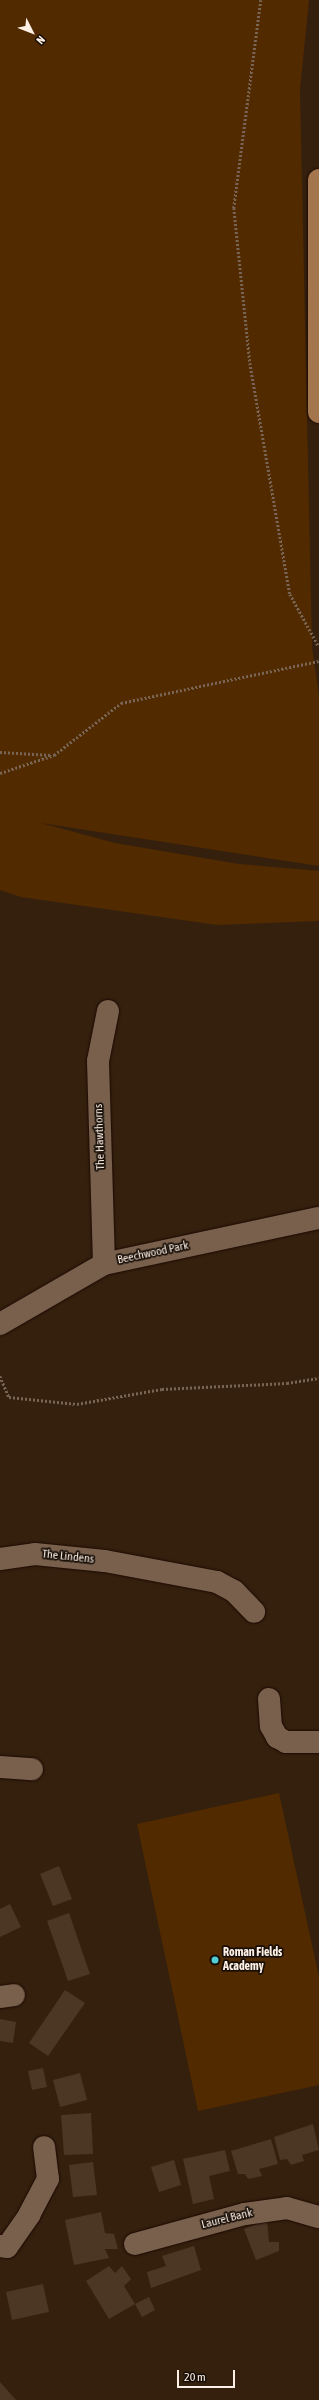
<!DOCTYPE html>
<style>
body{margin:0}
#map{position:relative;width:319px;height:2400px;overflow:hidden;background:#35200e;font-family:"Asap Condensed",sans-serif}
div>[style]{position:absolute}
.green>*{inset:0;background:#512a00}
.building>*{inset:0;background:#4c3624}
.path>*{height:2.5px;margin-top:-1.25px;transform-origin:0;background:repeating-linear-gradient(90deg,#786555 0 2px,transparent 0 4px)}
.roads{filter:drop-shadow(0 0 1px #1c0900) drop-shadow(0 0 1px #1c0900)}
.minor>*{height:22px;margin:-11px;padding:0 11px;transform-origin:11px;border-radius:11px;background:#78604c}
.major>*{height:22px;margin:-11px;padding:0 11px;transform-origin:11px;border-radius:11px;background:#a4764e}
.dots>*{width:11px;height:11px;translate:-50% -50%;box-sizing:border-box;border:2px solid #160d06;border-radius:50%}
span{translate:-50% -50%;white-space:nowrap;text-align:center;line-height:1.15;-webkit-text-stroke:3.5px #160d06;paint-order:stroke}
.street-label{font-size:12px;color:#fff0e5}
.poi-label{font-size:12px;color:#fff0e5;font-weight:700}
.left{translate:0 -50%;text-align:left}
.north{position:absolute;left:12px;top:12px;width:40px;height:40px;-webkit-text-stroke:3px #160d06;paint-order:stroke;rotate:132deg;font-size:11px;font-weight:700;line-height:16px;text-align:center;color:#fff0e5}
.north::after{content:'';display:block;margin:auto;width:14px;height:18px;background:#fff0e5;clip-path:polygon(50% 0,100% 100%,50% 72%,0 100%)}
.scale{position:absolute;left:177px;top:2370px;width:58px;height:18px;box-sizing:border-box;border:2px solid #fff0e5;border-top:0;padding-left:5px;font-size:12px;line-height:14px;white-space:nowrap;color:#fff0e5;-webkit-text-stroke:3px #160d06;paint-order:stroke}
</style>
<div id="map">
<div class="green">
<i style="clip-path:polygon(0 0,309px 0,300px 90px,312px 647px,319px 696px,319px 866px,41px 823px,115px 843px,239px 864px,319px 871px,319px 921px,217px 925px,21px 897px,0 890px)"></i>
<i style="clip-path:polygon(279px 1793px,319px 1977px,319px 2085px,198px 2111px,137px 1824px)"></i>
</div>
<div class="building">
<i style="clip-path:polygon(59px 1866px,72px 1899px,53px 1906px,40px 1874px)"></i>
<i style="clip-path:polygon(10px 1904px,21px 1927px,0 1937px,0 1909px)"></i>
<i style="clip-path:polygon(69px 1913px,90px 1974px,68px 1981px,47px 1921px)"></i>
<i style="clip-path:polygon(65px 1990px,85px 2003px,48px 2056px,29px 2043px)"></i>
<i style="clip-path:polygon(0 2019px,16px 2022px,13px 2043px,0 2041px)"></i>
<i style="clip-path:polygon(43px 2068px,47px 2087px,32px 2090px,28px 2071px)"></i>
<i style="clip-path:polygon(80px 2073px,87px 2100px,60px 2107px,53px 2080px)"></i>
<i style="clip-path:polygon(91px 2113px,93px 2154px,64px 2155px,61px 2115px)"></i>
<i style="clip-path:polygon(313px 2124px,319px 2150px,302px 2155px,304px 2161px,291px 2165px,287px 2159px,280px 2160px,274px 2137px)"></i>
<i style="clip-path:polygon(271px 2139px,278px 2164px,259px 2169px,262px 2176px,248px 2179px,245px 2174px,238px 2174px,231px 2151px)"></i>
<i style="clip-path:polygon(225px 2150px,230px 2171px,209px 2176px,214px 2199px,193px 2204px,183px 2159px)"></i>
<i style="clip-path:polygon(174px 2160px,181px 2185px,159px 2192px,151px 2167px)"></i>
<i style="clip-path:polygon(93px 2162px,97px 2195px,73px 2197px,69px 2165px)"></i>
<i style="clip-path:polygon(101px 2212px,105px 2233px,114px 2234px,118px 2249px,105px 2249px,109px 2258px,74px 2265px,65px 2220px)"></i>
<i style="clip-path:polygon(267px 2220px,269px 2242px,279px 2242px,279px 2251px,256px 2260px,244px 2229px)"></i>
<i style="clip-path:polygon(194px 2246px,201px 2270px,151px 2288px,147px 2272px,166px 2266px,162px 2256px)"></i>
<i style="clip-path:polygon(109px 2266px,115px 2273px,122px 2266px,131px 2279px,124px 2286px,135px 2304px,149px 2297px,155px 2310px,142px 2317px,135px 2304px,109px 2319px,86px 2281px)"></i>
<i style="clip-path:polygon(43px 2284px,49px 2312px,12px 2320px,6px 2292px)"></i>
<i style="clip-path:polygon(0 2382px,16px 2400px,0 2400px)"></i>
</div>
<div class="path">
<i style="left:261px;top:0;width:210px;rotate:97.4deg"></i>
<i style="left:234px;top:208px;width:156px;rotate:84.1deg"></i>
<i style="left:250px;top:363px;width:234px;rotate:80.2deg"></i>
<i style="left:290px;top:594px;width:60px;rotate:61.3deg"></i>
<i style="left:0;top:752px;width:51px;rotate:3.4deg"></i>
<i style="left:0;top:773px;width:57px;rotate:-18.4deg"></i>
<i style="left:54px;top:755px;width:85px;rotate:-37.8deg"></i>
<i style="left:121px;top:703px;width:202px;rotate:-12deg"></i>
<i style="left:0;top:1376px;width:23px;rotate:67deg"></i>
<i style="left:9px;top:1397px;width:68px;rotate:5.9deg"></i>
<i style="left:77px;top:1404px;width:86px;rotate:-10deg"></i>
<i style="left:162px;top:1389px;width:125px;rotate:-2.7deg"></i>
<i style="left:287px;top:1383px;width:32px;rotate:-9deg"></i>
</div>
<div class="roads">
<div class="minor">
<i style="left:104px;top:1264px;width:203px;rotate:-91.7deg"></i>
<i style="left:98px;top:1061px;width:51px;rotate:-78.7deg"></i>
<i style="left:0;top:1324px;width:120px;rotate:-30deg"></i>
<i style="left:104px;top:1264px;width:220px;rotate:-12.1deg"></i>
<i style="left:0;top:1559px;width:35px;rotate:-8deg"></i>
<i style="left:35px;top:1554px;width:70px;rotate:5.7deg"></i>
<i style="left:105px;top:1561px;width:114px;rotate:10.6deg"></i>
<i style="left:217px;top:1582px;width:19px;rotate:28deg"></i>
<i style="left:234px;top:1591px;width:29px;rotate:46deg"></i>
<i style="left:269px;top:1699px;width:27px;rotate:86deg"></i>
<i style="left:271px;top:1726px;width:13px;rotate:61deg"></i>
<i style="left:277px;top:1737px;width:10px;rotate:29deg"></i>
<i style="left:286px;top:1742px;width:33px"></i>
<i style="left:0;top:1767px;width:32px;rotate:4deg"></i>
<i style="left:0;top:1997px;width:14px;rotate:-8deg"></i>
<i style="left:135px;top:2244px;width:114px;rotate:-15.3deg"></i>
<i style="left:245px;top:2214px;width:42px;rotate:-8.1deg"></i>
<i style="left:287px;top:2208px;width:33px;rotate:16deg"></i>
<i style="left:0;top:2246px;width:7px;rotate:8deg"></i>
<i style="left:7px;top:2247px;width:39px;rotate:-55deg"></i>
<i style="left:29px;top:2215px;width:41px;rotate:-62.2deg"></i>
<i style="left:48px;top:2179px;width:32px;rotate:-97deg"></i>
</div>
<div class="major">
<i style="left:319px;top:180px;width:232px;rotate:90deg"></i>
</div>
</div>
<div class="dots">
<i style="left:215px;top:1960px;background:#52ccd6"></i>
</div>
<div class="street-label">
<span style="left:100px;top:1137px;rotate:-92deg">The Hawthorns</span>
<span style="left:153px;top:1253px;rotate:-12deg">Beechwood Park</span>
<span style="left:68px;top:1557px;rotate:6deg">The Lindens</span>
<span style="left:227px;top:2219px;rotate:-14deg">Laurel Bank</span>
</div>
<div class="poi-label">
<span class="left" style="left:223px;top:1960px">Roman Fields<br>Academy</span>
</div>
<div class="north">N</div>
<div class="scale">20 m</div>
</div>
